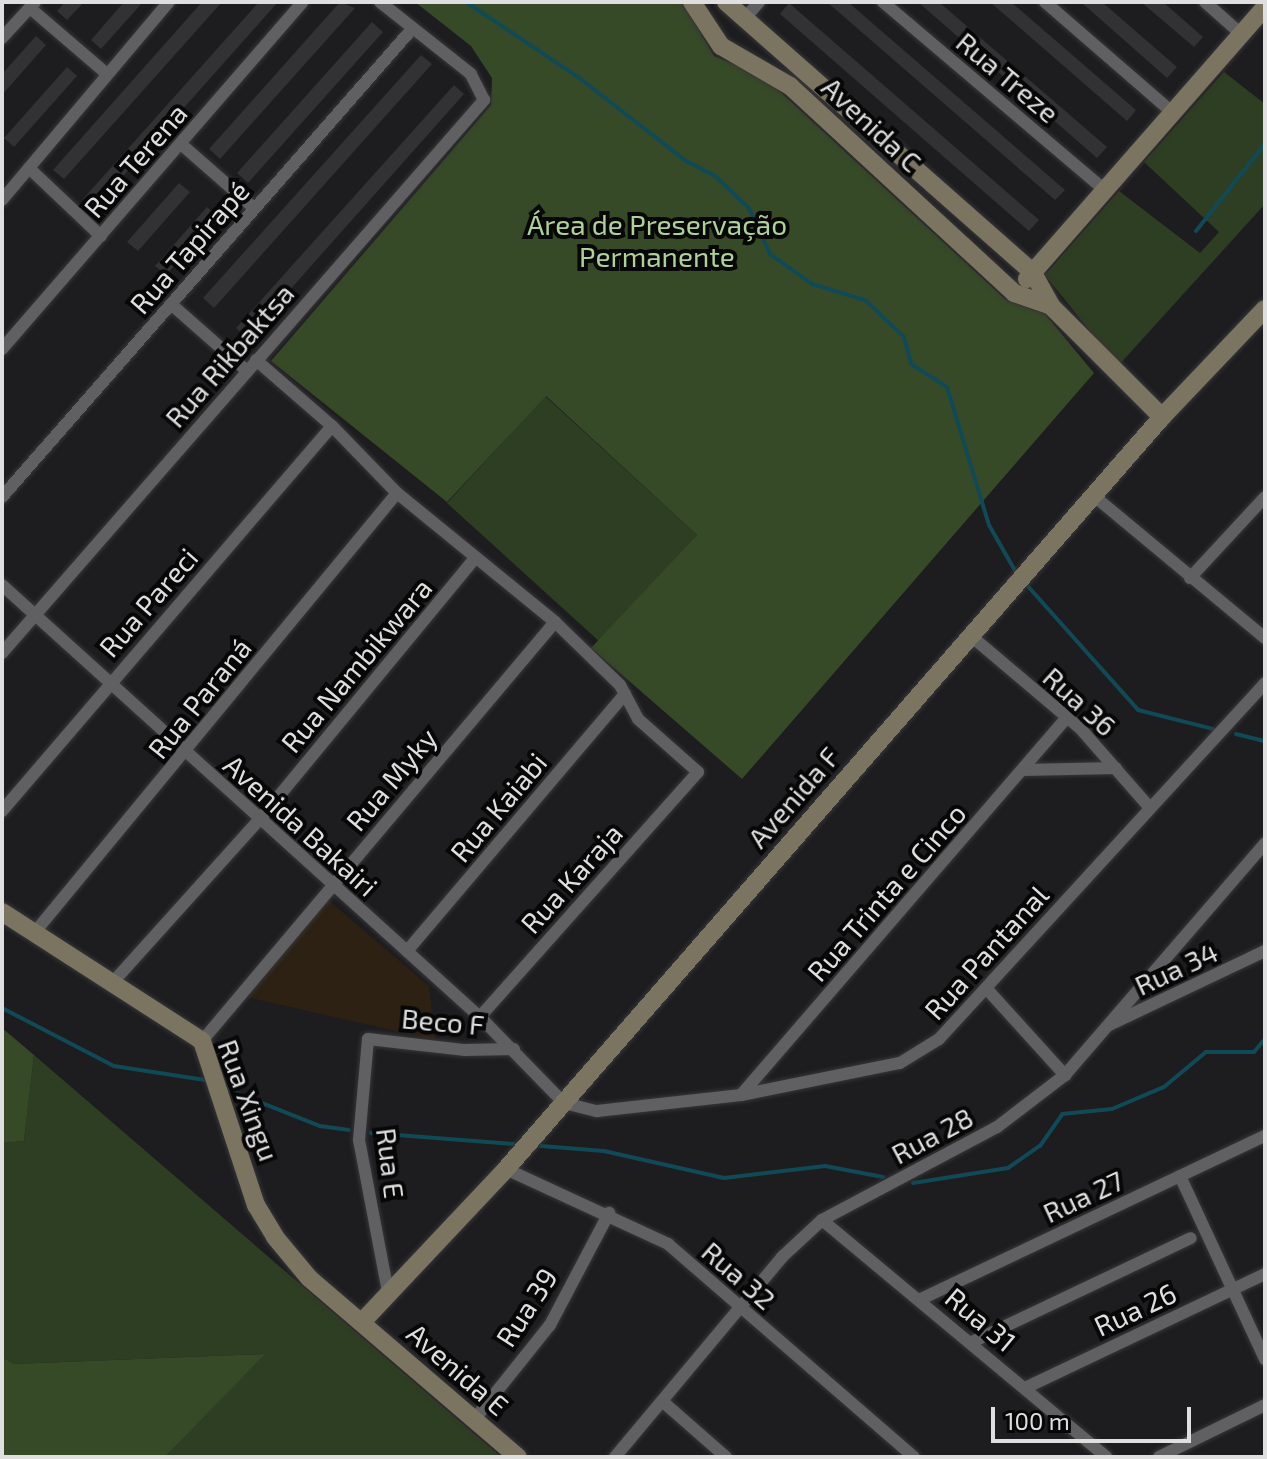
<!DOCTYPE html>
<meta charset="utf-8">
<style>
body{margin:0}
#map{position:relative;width:1267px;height:1459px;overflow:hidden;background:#1d1c1f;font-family:"Exo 2",sans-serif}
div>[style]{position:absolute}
.education>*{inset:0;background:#2d2114}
.green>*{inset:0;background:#2e3e22}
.forest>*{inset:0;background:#374a28}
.stream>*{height:4px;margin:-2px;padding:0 2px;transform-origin:2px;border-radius:2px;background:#104a56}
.building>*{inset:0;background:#323133}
.roads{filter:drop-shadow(0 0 2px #373738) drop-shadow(0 0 2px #373738)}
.street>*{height:12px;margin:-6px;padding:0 6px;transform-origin:6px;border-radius:6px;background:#605f62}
.secondary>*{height:18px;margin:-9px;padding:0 9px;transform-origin:9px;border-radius:9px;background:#7b7460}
span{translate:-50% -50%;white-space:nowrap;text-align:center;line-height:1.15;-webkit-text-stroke:8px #070708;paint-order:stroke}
.street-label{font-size:28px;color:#dfdfe0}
.park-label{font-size:28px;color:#afd195}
.frame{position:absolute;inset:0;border:4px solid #dfdfe0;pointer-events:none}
.scale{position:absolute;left:991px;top:1407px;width:200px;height:36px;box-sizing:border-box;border:4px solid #dfdfe0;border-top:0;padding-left:10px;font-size:24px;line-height:28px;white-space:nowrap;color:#dfdfe0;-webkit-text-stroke:6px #070708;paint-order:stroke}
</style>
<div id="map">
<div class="education">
<i style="clip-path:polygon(327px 899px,429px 986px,435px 1040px,246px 997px)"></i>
</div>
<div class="green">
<i style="clip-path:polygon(1224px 72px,1265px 104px,1265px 204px,1118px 366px,1045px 275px,1119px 191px,1200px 253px,1219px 232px,1144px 162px)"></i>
<i style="clip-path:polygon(545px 396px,697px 535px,600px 642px,447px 503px)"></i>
<i style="clip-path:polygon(34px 1055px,501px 1457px,165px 1457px,264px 1354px,14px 1364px,2px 1357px,2px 1143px,24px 1141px)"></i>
</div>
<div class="forest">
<i style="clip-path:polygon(415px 2px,682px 2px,714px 56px,763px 76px,1006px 300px,1045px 314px,1094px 373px,742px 779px,591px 648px,697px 535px,546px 396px,447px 502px,271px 361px,491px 105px,492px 78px,471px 46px)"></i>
<i style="clip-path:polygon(2px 1028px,34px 1055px,24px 1141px,2px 1143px)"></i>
<i style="clip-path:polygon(265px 1354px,165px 1457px,2px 1457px,2px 1357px,14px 1364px)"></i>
</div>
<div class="stream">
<i style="left:466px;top:2px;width:135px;rotate:33.8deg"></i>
<i style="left:578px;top:77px;width:137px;rotate:37.9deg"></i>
<i style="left:686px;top:161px;width:33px;rotate:27deg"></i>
<i style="left:715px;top:176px;width:47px;rotate:43.3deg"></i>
<i style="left:749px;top:208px;width:51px;rotate:65.5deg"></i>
<i style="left:770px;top:254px;width:52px;rotate:35.5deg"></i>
<i style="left:812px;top:284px;width:55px;rotate:16.8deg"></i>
<i style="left:865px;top:300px;width:54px;rotate:43.5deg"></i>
<i style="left:904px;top:337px;width:28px;rotate:75deg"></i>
<i style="left:911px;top:364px;width:43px;rotate:32.6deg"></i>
<i style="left:947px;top:387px;width:144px;rotate:73.1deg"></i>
<i style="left:989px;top:525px;width:56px;rotate:60.3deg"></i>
<i style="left:1196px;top:231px;width:111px;rotate:-51.6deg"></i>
<i style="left:1025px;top:583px;width:170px;rotate:48.3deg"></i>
<i style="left:1138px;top:710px;width:77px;rotate:14.2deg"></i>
<i style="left:1236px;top:734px;width:30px;rotate:14deg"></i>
<i style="left:2px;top:1008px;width:126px;rotate:27.4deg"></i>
<i style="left:114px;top:1066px;width:92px;rotate:8.7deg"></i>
<i style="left:229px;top:1090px;width:98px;rotate:21.6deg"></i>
<i style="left:320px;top:1126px;width:29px;rotate:8deg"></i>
<i style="left:371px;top:1133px;width:143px;rotate:4.4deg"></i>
<i style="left:541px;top:1146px;width:63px;rotate:4.5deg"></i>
<i style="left:604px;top:1151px;width:123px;rotate:12.7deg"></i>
<i style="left:724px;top:1178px;width:102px;rotate:-6.8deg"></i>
<i style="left:825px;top:1166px;width:59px;rotate:10.7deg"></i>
<i style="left:913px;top:1183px;width:96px;rotate:-9deg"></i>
<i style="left:1008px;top:1168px;width:39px;rotate:-35deg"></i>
<i style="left:1040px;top:1146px;width:39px;rotate:-55deg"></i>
<i style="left:1062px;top:1114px;width:50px;rotate:-5.7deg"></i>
<i style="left:1112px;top:1109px;width:56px;rotate:-22.9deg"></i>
<i style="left:1164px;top:1087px;width:55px;rotate:-39.8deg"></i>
<i style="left:1206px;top:1052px;width:48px"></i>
<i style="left:1254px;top:1052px;width:17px;rotate:-50deg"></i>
</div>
<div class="building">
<i style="clip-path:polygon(65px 2px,84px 2px,67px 20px,57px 11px)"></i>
<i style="clip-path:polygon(124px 2px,143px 2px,101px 49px,91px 40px)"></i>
<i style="clip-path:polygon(202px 2px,222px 2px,64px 179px,53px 170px)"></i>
<i style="clip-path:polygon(259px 2px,278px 2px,94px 209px,83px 199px)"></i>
<i style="clip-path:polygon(340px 2px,355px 8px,220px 159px,209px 149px)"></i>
<i style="clip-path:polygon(827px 2px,848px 2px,1065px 190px,1055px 200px)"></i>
<i style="clip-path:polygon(918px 2px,939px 2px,1107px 147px,1097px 158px)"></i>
<i style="clip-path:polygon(990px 2px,1011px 2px,1136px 110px,1127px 121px)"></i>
<i style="clip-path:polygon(1081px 2px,1102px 2px,1177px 67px,1167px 78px)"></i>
<i style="clip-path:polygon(1141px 2px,1163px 2px,1203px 37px,1194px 47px)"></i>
<i style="clip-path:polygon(789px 3px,1039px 220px,1029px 231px,780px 14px)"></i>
<i style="clip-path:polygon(372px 22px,383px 32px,248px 183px,237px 173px)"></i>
<i style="clip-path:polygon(36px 36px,46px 45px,2px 95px,2px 74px)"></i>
<i style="clip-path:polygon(421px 55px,432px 64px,214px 308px,203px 298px)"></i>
<i style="clip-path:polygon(67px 67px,77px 76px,14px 147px,4px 138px)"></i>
<i style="clip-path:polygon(454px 85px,464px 94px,247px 338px,236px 328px)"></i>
<i style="clip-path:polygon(179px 183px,190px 192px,138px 251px,127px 242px)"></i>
<i style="clip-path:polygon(207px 207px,218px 217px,166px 275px,155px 266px)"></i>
</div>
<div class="roads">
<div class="street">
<i style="left:883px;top:2px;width:287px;rotate:40.3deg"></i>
<i style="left:1045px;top:2px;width:167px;rotate:40.9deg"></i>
<i style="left:1205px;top:2px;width:48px;rotate:41.6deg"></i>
<i style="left:30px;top:8px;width:101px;rotate:40.6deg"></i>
<i style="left:746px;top:17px;width:20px;rotate:-49deg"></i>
<i style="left:2px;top:38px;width:49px;rotate:-47.5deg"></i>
<i style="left:181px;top:144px;width:97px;rotate:41.2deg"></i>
<i style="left:29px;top:168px;width:99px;rotate:43.4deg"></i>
<i style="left:2px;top:200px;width:259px;rotate:-49.9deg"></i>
<i style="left:171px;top:304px;width:101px;rotate:41.4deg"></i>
<i style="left:2px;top:349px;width:459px;rotate:-49.1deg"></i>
<i style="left:256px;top:360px;width:101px;rotate:41deg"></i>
<i style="left:332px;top:426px;width:93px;rotate:45.9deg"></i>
<i style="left:397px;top:493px;width:204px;rotate:39.2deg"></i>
<i style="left:555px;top:622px;width:91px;rotate:44.1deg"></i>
<i style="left:620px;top:685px;width:38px;rotate:62deg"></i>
<i style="left:638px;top:719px;width:80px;rotate:41.5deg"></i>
<i style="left:698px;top:772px;width:328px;rotate:131.7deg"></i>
<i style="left:1094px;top:496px;width:222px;rotate:39.7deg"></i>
<i style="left:2px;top:497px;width:622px;rotate:-48.78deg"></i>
<i style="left:1190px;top:578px;width:110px;rotate:-47.2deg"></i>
<i style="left:2px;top:585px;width:644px;rotate:42.11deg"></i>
<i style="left:480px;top:1017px;width:120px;rotate:45.7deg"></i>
<i style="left:564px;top:1103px;width:34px;rotate:14deg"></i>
<i style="left:597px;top:1111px;width:145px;rotate:-6.3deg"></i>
<i style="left:741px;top:1095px;width:162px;rotate:-11.4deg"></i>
<i style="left:900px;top:1063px;width:46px;rotate:-31.6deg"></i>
<i style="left:939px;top:1039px;width:483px;rotate:-47.5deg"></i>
<i style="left:971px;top:636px;width:143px;rotate:40.2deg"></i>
<i style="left:1080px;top:728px;width:106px;rotate:48.8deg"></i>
<i style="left:2px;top:653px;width:734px;rotate:-48.92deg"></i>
<i style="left:484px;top:100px;width:29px;rotate:-117deg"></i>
<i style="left:471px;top:74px;width:116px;rotate:-141.6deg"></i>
<i style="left:1023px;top:770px;width:93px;rotate:-1.2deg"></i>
<i style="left:2px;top:811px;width:507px;rotate:-49.4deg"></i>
<i style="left:35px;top:932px;width:569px;rotate:-50.49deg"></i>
<i style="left:407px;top:951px;width:337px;rotate:-49.7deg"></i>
<i style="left:114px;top:981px;width:218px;rotate:-48deg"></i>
<i style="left:260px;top:819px;width:338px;rotate:-50.5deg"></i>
<i style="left:986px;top:988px;width:118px;rotate:47.8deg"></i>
<i style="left:1109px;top:1025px;width:173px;rotate:-25.4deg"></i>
<i style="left:202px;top:1041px;width:548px;rotate:-49.89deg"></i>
<i style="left:741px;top:1095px;width:497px;rotate:-49.2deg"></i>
<i style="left:506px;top:1169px;width:179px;rotate:24.8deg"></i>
<i style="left:668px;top:1244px;width:325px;rotate:40.9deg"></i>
<i style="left:1180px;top:1176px;width:202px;rotate:65.1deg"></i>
<i style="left:822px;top:1220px;width:370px;rotate:39.8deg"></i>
<i style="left:388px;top:1292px;width:155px;rotate:-100.8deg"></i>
<i style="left:359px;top:1140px;width:101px;rotate:-84.9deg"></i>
<i style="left:368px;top:1039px;width:98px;rotate:6.5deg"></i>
<i style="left:465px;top:1050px;width:49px;rotate:-1.2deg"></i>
<i style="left:921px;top:1299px;width:381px;rotate:-25.4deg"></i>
<i style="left:972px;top:1342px;width:242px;rotate:-25.4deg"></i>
<i style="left:1025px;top:1388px;width:266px;rotate:-25.4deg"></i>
<i style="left:662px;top:1401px;width:85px;rotate:41.2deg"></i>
<i style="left:473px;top:1421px;width:123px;rotate:-51.3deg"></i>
<i style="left:550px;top:1325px;width:127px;rotate:-62.2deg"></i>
<i style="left:615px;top:1457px;width:261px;rotate:-50.1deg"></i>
<i style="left:782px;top:1257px;width:54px;rotate:-42.8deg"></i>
<i style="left:822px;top:1220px;width:198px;rotate:-28deg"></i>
<i style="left:997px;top:1127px;width:86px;rotate:-37.4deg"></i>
<i style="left:1065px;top:1075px;width:306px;rotate:-49.2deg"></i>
<i style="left:1159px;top:1457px;width:118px;rotate:-26.1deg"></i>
</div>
<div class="secondary">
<i style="left:692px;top:2px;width:53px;rotate:56.6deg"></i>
<i style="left:721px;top:46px;width:80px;rotate:30.1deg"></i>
<i style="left:790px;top:86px;width:305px;rotate:42.7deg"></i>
<i style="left:1014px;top:293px;width:39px;rotate:19deg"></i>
<i style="left:726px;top:2px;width:409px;rotate:41.4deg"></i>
<i style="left:1033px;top:273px;width:38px;rotate:61deg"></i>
<i style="left:1051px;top:306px;width:157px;rotate:45deg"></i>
<i style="left:1027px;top:279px;width:361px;rotate:-48.8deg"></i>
<i style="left:2px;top:912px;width:238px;rotate:32.8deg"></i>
<i style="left:202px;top:1041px;width:173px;rotate:71.8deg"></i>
<i style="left:256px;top:1205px;width:37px;rotate:59deg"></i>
<i style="left:275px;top:1237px;width:53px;rotate:50.3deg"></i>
<i style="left:309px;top:1278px;width:275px;rotate:40.6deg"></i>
<i style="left:362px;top:1322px;width:210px;rotate:-46.7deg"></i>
<i style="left:506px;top:1169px;width:998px;rotate:-48.9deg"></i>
<i style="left:1162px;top:417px;width:149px;rotate:-46.4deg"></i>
</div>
</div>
<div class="street-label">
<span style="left:1008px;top:77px;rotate:40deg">Rua Treze</span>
<span style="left:872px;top:124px;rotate:43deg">Avenida C</span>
<span style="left:135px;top:160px;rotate:-49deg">Rua Terena</span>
<span style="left:189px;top:247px;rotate:-49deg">Rua Tapirapé</span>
<span style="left:229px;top:355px;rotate:-49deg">Rua Rikbaktsa</span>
<span style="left:148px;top:602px;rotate:-49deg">Rua Pareci</span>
<span style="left:356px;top:665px;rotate:-50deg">Rua Nambikwara</span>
<span style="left:199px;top:698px;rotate:-51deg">Rua Paraná</span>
<span style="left:1080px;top:701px;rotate:42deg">Rua 36</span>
<span style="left:391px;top:779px;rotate:-50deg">Rua Myky</span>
<span style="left:793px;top:797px;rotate:-49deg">Avenida F</span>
<span style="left:498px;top:807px;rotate:-50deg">Rua Kaiabi</span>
<span style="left:301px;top:825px;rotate:42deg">Avenida Bakairi</span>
<span style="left:571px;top:878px;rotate:-48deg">Rua Karaja</span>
<span style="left:886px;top:892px;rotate:-49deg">Rua Trinta e Cinco</span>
<span style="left:986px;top:952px;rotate:-48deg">Rua Pantanal</span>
<span style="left:1176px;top:968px;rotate:-25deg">Rua 34</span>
<span style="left:443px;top:1021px;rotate:5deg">Beco F</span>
<span style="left:249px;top:1100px;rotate:70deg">Rua Xingu</span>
<span style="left:932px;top:1135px;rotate:-28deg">Rua 28</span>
<span style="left:391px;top:1163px;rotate:83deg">Rua E</span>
<span style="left:1083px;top:1196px;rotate:-25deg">Rua 27</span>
<span style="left:739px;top:1275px;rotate:41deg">Rua 32</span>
<span style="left:526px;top:1307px;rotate:-57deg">Rua 39</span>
<span style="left:1135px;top:1309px;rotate:-25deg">Rua 26</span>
<span style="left:981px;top:1319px;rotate:40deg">Rua 31</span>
<span style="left:458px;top:1369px;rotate:41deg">Avenida E</span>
</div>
<div class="park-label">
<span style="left:657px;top:240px">Área de Preservação<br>Permanente</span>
</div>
<div class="frame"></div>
<div class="scale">100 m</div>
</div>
